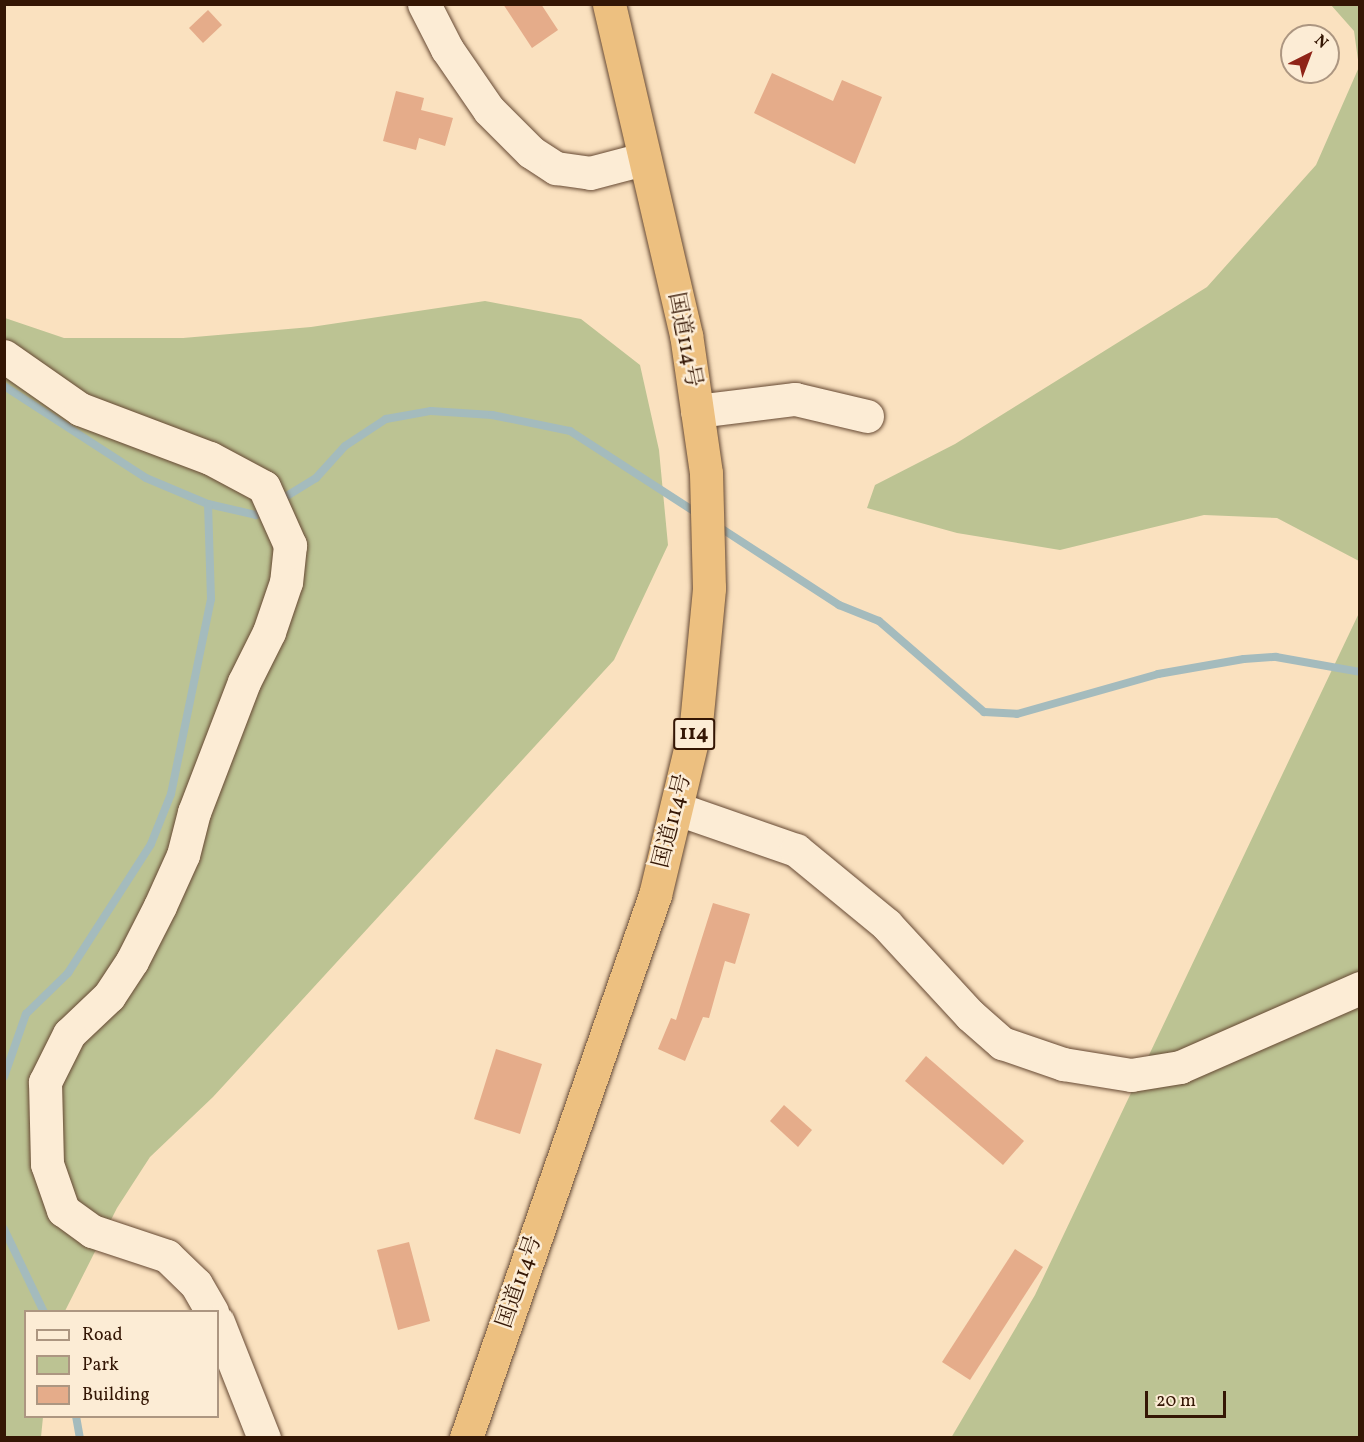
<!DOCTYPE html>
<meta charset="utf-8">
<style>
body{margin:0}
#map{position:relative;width:1364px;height:1442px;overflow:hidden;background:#fae1bf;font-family:Vollkorn,"Noto Serif JP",serif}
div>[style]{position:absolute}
.green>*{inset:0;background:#bcc393}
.stream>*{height:8px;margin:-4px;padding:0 4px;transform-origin:4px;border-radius:4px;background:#a4bbbd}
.building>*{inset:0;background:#e5ac8a}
.roads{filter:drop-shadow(0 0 2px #664933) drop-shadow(0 0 2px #664933)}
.minor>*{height:33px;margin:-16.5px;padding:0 16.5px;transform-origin:16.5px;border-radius:16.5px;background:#fcecd5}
.highway>*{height:33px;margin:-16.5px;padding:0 16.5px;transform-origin:16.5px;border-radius:16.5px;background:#edc080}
span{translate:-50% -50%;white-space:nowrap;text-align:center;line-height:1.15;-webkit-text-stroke:5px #fcecd5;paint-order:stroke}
.shield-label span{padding:2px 4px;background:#fcecd5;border:2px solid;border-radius:4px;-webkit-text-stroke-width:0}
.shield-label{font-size:21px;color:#341604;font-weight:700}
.street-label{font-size:22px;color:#341604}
.frame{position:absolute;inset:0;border:6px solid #341604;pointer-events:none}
.legend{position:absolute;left:24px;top:1310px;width:195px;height:108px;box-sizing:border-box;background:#fcecd5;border:2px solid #ac9681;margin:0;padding:8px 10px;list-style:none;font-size:18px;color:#341604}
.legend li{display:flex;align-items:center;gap:12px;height:30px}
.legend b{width:30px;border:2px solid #ac9681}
.north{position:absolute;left:1280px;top:24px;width:60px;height:60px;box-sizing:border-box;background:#fcecd5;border:2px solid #ac9681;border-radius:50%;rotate:42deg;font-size:16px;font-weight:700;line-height:24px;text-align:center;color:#341604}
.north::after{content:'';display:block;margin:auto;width:21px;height:27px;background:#8f2418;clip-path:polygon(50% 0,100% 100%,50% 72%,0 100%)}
.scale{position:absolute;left:1145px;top:1391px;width:81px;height:27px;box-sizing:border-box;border:3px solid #341604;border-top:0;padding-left:8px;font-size:18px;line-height:21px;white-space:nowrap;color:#341604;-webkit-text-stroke:4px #fcecd5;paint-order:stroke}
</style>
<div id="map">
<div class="green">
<i style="clip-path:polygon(1331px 5px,1359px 5px,1359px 561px,1277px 518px,1204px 515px,1060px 550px,957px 533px,867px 508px,875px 485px,955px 444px,1207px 287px,1316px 165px,1359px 67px,1354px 31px)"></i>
<i style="clip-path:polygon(485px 301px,581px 319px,640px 365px,659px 450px,668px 545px,614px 660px,213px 1097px,150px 1157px,117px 1208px,65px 1311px,26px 1312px,26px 1416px,43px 1417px,41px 1437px,5px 1438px,5px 318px,64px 338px,183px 338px,311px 327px)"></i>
<i style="clip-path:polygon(1359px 613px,1359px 1437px,951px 1438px,1035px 1295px)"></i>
</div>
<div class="stream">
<i style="left:4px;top:386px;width:169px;rotate:32.9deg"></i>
<i style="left:146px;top:478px;width:67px;rotate:22.8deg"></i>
<i style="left:208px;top:504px;width:49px;rotate:12.9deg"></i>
<i style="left:256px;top:515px;width:12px;rotate:-35deg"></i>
<i style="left:277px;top:502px;width:46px;rotate:-31.6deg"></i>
<i style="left:316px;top:478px;width:43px;rotate:-47.8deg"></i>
<i style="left:345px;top:446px;width:49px;rotate:-33.4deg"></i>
<i style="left:386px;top:419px;width:46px;rotate:-10.1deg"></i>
<i style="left:431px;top:411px;width:61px;rotate:3.8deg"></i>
<i style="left:492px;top:415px;width:80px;rotate:11.6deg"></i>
<i style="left:570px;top:431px;width:155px;rotate:32.9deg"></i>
<i style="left:716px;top:525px;width:147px;rotate:33deg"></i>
<i style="left:839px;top:605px;width:43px;rotate:21.8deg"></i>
<i style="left:879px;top:621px;width:139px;rotate:40.9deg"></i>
<i style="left:984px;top:712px;width:33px;rotate:3deg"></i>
<i style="left:1017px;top:714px;width:147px;rotate:-15.8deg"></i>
<i style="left:1158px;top:674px;width:87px;rotate:-9.9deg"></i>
<i style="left:1244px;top:659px;width:32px;rotate:-4deg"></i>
<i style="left:1276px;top:657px;width:85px;rotate:10.1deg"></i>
<i style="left:4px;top:1077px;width:67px;rotate:-70.8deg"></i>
<i style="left:26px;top:1014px;width:59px;rotate:-44.3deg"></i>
<i style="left:68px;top:973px;width:153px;rotate:-57.2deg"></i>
<i style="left:151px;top:844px;width:54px;rotate:-68.2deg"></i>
<i style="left:171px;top:794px;width:199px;rotate:-78.4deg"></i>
<i style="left:211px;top:599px;width:95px;rotate:-91.8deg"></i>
<i style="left:4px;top:1229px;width:92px;rotate:64.3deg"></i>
<i style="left:76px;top:1416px;width:22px;rotate:80deg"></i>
</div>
<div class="building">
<i style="clip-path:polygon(503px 4px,541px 4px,558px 30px,532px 48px)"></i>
<i style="clip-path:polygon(208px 10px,222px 25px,203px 43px,189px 28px)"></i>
<i style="clip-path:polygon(772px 73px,833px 101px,842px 80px,882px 97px,855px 164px,754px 113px)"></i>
<i style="clip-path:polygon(396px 91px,424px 98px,421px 110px,453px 118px,445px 146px,419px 138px,416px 150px,383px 141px)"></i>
<i style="clip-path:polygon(713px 903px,750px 914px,735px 964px,725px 961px,709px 1018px,703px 1017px,685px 1061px,658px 1049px,671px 1018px,676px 1020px)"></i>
<i style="clip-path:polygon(496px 1049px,542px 1064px,520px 1134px,474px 1119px)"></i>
<i style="clip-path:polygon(926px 1056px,1024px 1141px,1003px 1165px,905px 1081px)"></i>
<i style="clip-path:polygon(784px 1105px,812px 1130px,798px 1147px,770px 1121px)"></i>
<i style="clip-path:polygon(409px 1242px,430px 1321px,398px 1330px,377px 1250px)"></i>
<i style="clip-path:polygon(1015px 1249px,1043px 1267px,970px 1380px,942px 1362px)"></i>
</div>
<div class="roads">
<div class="minor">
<i style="left:424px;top:4px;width:51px;rotate:62.9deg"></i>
<i style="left:447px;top:49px;width:74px;rotate:55.5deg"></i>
<i style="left:489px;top:110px;width:59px;rotate:45deg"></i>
<i style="left:531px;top:152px;width:30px;rotate:33deg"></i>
<i style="left:556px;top:168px;width:34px;rotate:8deg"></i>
<i style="left:590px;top:173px;width:55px;rotate:-14.8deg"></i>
<i style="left:4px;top:356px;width:93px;rotate:34.9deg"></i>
<i style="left:80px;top:409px;width:139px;rotate:20.7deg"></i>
<i style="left:210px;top:458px;width:61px;rotate:28.2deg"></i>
<i style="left:264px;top:487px;width:64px;rotate:65.9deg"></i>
<i style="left:290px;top:545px;width:37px;rotate:96deg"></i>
<i style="left:286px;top:582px;width:53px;rotate:108.8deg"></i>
<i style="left:269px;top:632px;width:56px;rotate:116.6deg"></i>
<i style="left:244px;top:682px;width:139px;rotate:111deg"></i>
<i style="left:194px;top:812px;width:44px;rotate:104.3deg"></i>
<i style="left:183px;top:855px;width:56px;rotate:114.3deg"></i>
<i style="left:160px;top:906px;width:62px;rotate:117deg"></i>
<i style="left:132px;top:961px;width:42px;rotate:123.3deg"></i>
<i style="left:109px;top:996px;width:55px;rotate:136.5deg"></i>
<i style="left:69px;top:1034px;width:54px;rotate:116.6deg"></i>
<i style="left:45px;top:1082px;width:82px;rotate:88.6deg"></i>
<i style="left:47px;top:1164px;width:49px;rotate:70.8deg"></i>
<i style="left:63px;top:1210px;width:36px;rotate:36deg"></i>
<i style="left:92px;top:1231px;width:79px;rotate:18.4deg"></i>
<i style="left:167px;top:1256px;width:40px;rotate:44deg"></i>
<i style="left:196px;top:1284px;width:32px;rotate:60deg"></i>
<i style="left:697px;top:411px;width:99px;rotate:-7deg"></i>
<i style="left:795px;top:399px;width:74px;rotate:13.3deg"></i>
<i style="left:678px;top:809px;width:125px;rotate:19.2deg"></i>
<i style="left:796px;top:850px;width:117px;rotate:39.4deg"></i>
<i style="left:886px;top:924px;width:124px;rotate:47.3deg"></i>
<i style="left:970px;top:1015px;width:43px;rotate:41.2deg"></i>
<i style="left:1002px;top:1043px;width:65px;rotate:19deg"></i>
<i style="left:1063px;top:1064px;width:69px;rotate:9.2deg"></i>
<i style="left:1131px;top:1075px;width:50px;rotate:-9.3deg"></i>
<i style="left:1180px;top:1067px;width:197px;rotate:-23.7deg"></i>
<i style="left:218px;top:1322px;width:125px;rotate:68.4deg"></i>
</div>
<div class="highway">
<i style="left:466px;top:1438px;width:575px;rotate:-70.81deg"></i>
<i style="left:655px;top:895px;width:176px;rotate:-76.5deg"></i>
<i style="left:696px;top:724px;width:137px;rotate:-84.5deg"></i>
<i style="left:709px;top:588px;width:115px;rotate:-91.5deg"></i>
<i style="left:706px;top:473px;width:139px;rotate:-98.2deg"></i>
<i style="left:686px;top:335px;width:340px;rotate:-103.1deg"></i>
</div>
</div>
<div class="shield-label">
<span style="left:694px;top:734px">114</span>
</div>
<div class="street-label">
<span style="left:684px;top:340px;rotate:79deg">国道114号</span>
<span style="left:673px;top:821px;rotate:-76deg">国道114号</span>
<span style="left:520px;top:1282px;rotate:-71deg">国道114号</span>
</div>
<div class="frame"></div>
<ul class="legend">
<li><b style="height:8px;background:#fcecd5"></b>Road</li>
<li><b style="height:16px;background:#bcc393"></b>Park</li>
<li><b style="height:16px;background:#e5ac8a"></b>Building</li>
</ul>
<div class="north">N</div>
<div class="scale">20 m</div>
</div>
